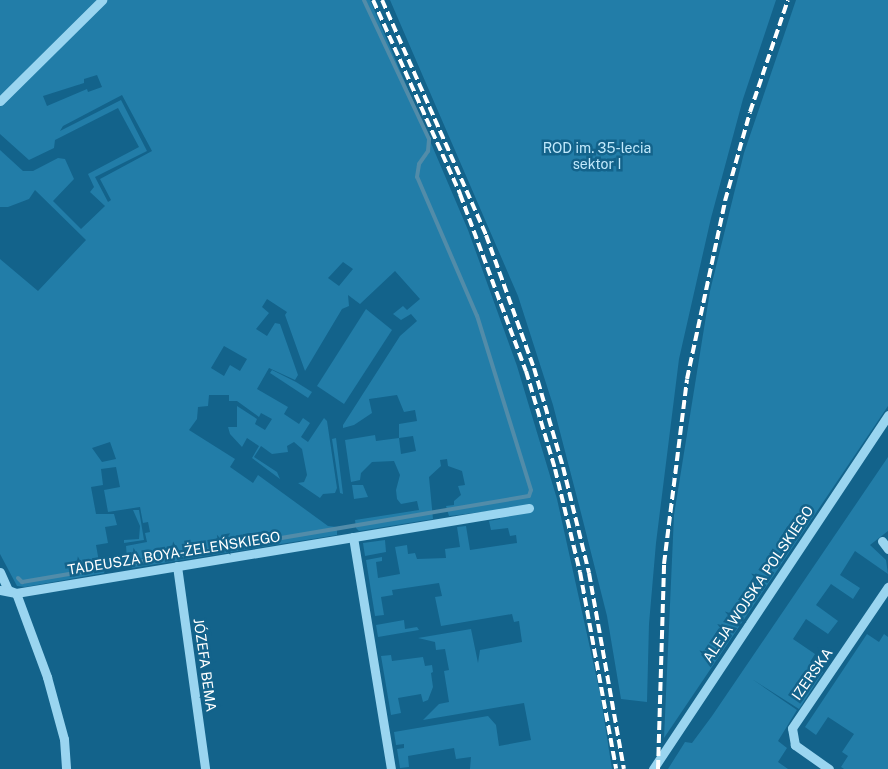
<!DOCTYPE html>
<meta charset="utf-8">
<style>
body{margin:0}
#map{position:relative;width:888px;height:769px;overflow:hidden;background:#13638b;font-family:"Public Sans",sans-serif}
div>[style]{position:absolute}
.green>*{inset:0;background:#227da8}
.stream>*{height:4px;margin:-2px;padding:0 2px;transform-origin:2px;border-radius:2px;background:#528ca9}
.minor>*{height:9px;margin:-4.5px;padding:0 4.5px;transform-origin:4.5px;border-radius:4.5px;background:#9ad5f0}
.rail>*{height:4px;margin-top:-2px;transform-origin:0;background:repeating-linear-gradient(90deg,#fff 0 9px,transparent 0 13px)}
span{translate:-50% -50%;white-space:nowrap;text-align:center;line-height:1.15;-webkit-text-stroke:5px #13638b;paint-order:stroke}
.park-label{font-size:14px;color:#c1e9fc}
.street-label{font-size:14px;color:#fff}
</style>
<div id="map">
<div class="green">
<i style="clip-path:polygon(evenodd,0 0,370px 0,468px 230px,517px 366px,557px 499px,600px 693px,612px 769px,470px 769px,471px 757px,456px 759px,454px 748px,408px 756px,409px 767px,400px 768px,397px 749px,404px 748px,404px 744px,396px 745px,394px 732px,488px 716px,496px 725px,499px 746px,531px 740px,524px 703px,423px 720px,439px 704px,449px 702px,444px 671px,449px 670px,445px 649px,436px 650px,435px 642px,418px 638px,471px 629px,478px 663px,480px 650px,522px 642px,519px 621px,514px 622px,512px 614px,441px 626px,435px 597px,442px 596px,439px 583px,392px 590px,393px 595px,381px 597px,384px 615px,375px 616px,366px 560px,382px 557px,382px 561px,376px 562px,378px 578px,400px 574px,395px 547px,407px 545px,408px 554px,415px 553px,417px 559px,446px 558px,445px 549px,460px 547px,457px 527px,466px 526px,470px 550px,517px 543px,516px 535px,510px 536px,508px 528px,491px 530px,489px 521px,500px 519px,498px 510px,449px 516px,446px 506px,454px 505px,454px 501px,461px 495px,458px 486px,465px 485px,462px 471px,448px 466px,447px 459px,440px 460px,441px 466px,429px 477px,433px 519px,359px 531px,356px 528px,355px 520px,419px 510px,417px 501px,401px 504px,397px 499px,396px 490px,400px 475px,394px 461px,372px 462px,361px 473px,360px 480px,351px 482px,345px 440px,375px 435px,376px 441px,399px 438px,399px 424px,417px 421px,415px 410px,404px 412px,397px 395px,369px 399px,372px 413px,354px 425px,343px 428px,343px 425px,400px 336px,417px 321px,411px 314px,401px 320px,393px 314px,403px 306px,407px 310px,420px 299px,395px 271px,360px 304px,348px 295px,349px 306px,342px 309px,305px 371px,285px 315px,287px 312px,267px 299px,262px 307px,269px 313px,256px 329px,267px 336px,275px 323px,280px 324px,298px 375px,295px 380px,269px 368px,257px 389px,288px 407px,284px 414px,299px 424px,303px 418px,310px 423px,301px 437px,308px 442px,324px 418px,327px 421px,337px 488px,335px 493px,323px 494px,320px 498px,298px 483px,304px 482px,307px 475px,302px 449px,294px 442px,287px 446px,288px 452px,272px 454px,261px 446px,254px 457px,277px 472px,280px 479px,252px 458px,259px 446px,247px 438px,242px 447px,230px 434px,228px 427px,237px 427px,237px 406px,257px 419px,255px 424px,265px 430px,272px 419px,261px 413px,259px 417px,237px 401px,229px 401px,229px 395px,209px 395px,208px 406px,198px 407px,197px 419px,189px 430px,235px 459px,230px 467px,253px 483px,258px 475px,328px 526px,337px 527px,337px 535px,132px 568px,124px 559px,127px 558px,126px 546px,147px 542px,145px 533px,150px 532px,148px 522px,143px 523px,140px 507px,108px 512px,104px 490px,120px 487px,116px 467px,101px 469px,103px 485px,91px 487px,96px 514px,114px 514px,117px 525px,105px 527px,108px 543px,96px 545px,99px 562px,108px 561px,104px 573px,25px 587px,17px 586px,0 554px,0 259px,38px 291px,86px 240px,35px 190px,29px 199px,8px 207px,0 207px,0 150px,23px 171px,33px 171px,58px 158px,65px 159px,74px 179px,53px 201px,81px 229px,105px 206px,90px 192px,94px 187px,88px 174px,139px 147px,118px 108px,55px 140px,54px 148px,29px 160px,0 134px,0 0,97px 75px,102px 87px,88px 92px,87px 89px,47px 106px,43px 96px,84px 83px,84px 79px,97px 75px,0 0,122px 95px,152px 151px,100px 179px,111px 200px,108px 202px,95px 177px,147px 151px,121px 100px,60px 131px,63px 126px,122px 95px,0 0,343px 262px,353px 269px,339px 286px,328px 278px,343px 262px,0 0,224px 346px,247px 359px,240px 371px,230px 365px,224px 376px,211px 368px,224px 346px,0 0,413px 436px,416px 451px,401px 454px,399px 438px,413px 436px,0 0,110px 442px,116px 459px,102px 462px,92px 448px,110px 442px)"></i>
<i style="clip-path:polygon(390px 0,776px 0,743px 99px,711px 218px,679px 359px,656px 543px,649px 624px,647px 702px,621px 699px,607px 616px,581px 513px,553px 405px,518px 296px)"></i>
<i style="clip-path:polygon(796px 0,888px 0,888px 406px,664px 738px,674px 515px,710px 291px,744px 153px)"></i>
<i style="clip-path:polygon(366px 309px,392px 330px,344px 404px,317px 386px)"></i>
<i style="clip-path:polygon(272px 370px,296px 382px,312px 392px,308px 398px,270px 373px)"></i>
<i style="clip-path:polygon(336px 438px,343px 494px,340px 493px,332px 439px)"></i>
<i style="clip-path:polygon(888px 457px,888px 531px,870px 545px,886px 560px,888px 574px,855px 551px,840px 575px,860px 588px,853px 599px,831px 584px,816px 605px,838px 621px,828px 634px,806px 619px,793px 639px,815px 654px,810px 662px,823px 672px,799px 709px,752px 679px,797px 710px,778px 741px,787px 748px,778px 762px,788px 769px,668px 769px,685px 742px,692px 743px,712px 716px)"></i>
<i style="clip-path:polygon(352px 485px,363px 485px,368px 497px,354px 499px)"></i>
<i style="clip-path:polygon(133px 510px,139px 510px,144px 540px,124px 543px,124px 540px,139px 539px,140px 526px)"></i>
<i style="clip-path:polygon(385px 540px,386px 552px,365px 556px,363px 543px)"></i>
<i style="clip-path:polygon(404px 620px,405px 629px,417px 627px,419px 630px,378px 637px,376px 625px)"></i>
<i style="clip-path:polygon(867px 634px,879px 642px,884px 634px,888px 637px,888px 769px,844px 769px,841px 767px,848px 756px,842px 752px,854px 734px,828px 717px,816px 735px,805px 727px)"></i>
<i style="clip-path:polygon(391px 655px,392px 661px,423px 657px,425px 666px,432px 665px,433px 672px,431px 673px,433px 687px,428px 700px,423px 702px,421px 694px,398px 698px,401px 713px,391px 715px,381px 656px)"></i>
</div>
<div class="stream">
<i style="left:18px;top:578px;width:6px;rotate:45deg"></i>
<i style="left:22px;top:582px;width:514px;rotate:-9.63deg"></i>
<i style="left:529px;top:496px;width:6px;rotate:-72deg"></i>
<i style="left:531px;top:490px;width:182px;rotate:-107.2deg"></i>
<i style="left:477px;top:316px;width:151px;rotate:-113.3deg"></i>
<i style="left:417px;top:177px;width:13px;rotate:-81deg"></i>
<i style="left:419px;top:164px;width:16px;rotate:-55deg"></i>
<i style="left:428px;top:151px;width:12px;rotate:-85deg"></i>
<i style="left:429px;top:139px;width:153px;rotate:-115.1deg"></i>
</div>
<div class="minor">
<i style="left:0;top:101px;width:144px;rotate:-44.7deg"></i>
<i style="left:353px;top:537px;width:235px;rotate:80.7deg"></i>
<i style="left:882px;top:541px;width:10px;rotate:53deg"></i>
<i style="left:177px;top:566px;width:205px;rotate:82.1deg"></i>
<i style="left:0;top:572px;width:20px;rotate:66deg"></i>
<i style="left:8px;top:590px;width:9px;rotate:21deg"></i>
<i style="left:16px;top:593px;width:90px;rotate:69.7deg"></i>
<i style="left:47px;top:677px;width:64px;rotate:74.7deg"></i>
<i style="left:64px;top:739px;width:30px;rotate:86deg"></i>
<i style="left:0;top:590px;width:16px;rotate:11deg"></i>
<i style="left:16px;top:593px;width:520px;rotate:-9.41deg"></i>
<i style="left:653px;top:769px;width:425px;rotate:-56.4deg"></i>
<i style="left:829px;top:769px;width:42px;rotate:-144.8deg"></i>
<i style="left:795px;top:745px;width:17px;rotate:-100deg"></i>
<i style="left:792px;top:728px;width:171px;rotate:-55.8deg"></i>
</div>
<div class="rail">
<i style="left:373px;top:0;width:213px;rotate:65.8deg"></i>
<i style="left:460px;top:194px;width:189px;rotate:69.6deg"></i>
<i style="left:526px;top:371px;width:102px;rotate:73.5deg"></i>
<i style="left:555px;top:469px;width:106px;rotate:76.4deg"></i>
<i style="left:580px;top:572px;width:200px;rotate:79.6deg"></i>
<i style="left:382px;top:0;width:257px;rotate:66.1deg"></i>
<i style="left:486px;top:235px;width:141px;rotate:70.2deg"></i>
<i style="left:534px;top:368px;width:103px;rotate:73.7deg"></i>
<i style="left:563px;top:467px;width:109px;rotate:76.2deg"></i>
<i style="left:589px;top:573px;width:199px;rotate:79.9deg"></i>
<i style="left:658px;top:769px;width:205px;rotate:-88.3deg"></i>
<i style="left:664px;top:564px;width:186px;rotate:-82.9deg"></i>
<i style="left:687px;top:379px;width:182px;rotate:-77.9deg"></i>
<i style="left:725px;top:201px;width:92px;rotate:-74.3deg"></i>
<i style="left:750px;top:112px;width:118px;rotate:-71.3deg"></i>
</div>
<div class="park-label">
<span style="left:597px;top:156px">ROD im. 35-lecia<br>sektor I</span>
</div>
<div class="street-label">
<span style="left:174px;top:553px;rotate:-9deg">TADEUSZA BOYA-ŻELEŃSKIEGO</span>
<span style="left:758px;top:584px;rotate:-56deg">ALEJA WOJSKA POLSKIEGO</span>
<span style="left:205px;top:665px;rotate:82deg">JÓZEFA BEMA</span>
<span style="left:812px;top:674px;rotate:-55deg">IZERSKA</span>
</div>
</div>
